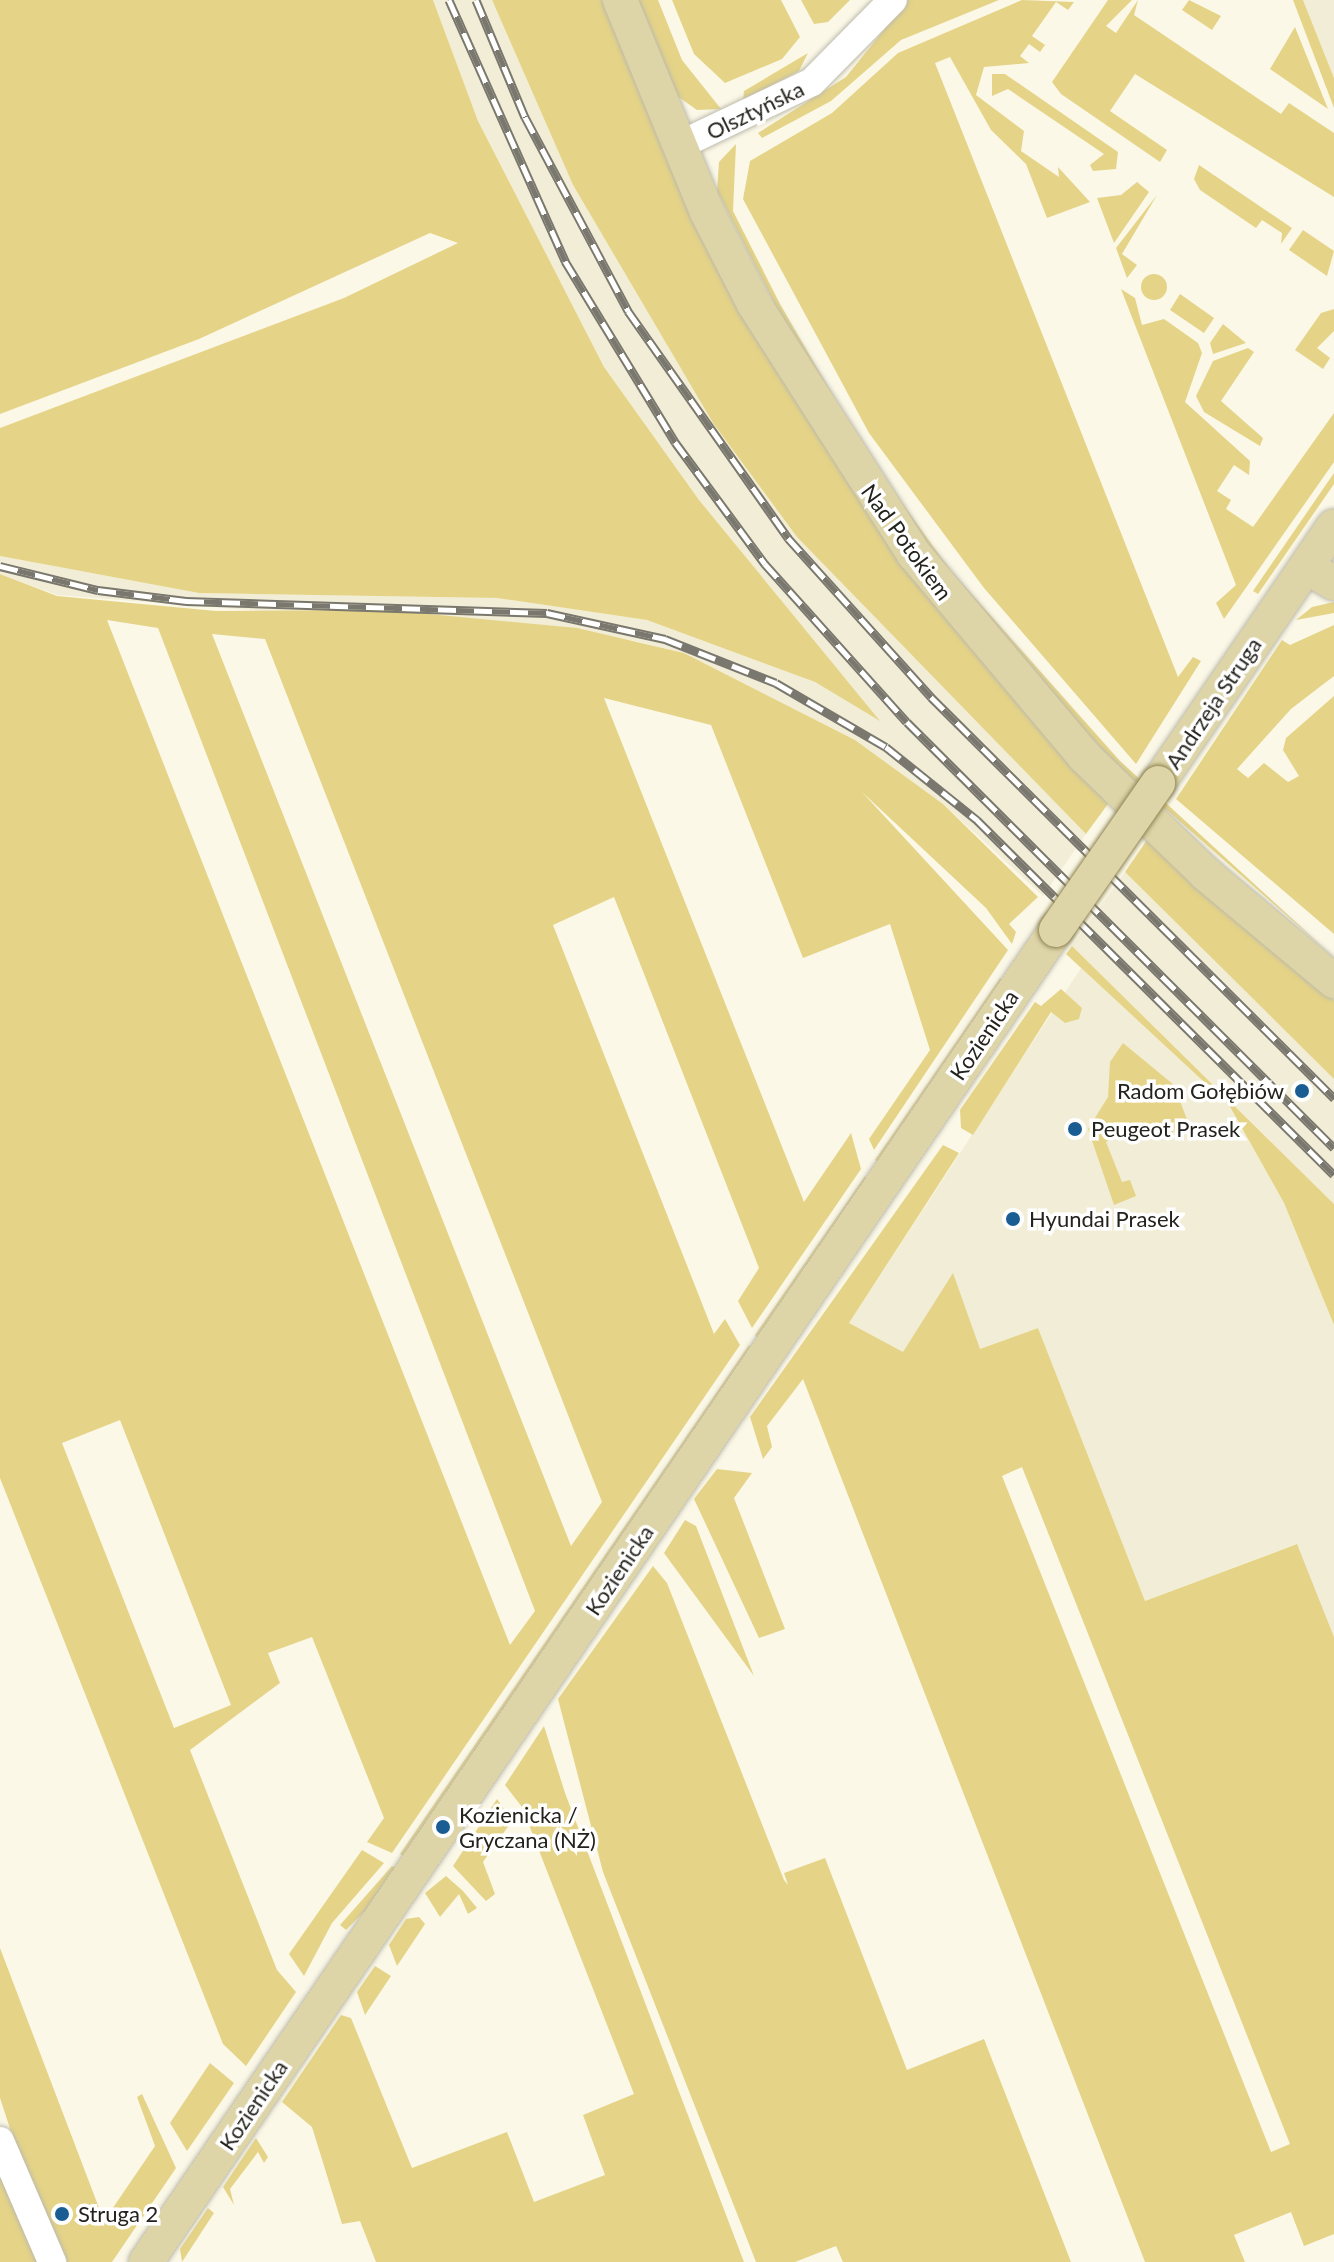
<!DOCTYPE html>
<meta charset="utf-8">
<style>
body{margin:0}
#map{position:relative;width:1334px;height:2262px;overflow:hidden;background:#fbf8e8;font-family:Lato,sans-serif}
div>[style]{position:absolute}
.built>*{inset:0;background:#f2edd6}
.green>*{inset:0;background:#e5d487}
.round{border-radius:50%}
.roads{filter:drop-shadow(0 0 2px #bdbaab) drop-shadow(0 0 2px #bdbaab)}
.minor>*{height:28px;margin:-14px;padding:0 14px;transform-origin:14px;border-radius:14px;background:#fff}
.major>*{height:34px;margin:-17px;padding:0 17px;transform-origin:17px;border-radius:17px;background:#ddd4a8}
.rail>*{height:9px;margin-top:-4.5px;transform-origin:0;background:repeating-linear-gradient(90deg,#fff 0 18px,#7a786e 0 36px);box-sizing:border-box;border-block:2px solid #7a786e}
.bridges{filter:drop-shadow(0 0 2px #8e8351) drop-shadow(0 0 2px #8e8351)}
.major-bridge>*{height:34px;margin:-17px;padding:0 17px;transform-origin:17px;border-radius:17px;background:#ddd4a8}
.dots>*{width:22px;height:22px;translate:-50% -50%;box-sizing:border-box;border:4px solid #fff;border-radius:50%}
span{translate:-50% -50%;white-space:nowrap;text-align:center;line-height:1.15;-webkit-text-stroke:7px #fff;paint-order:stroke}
.street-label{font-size:22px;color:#23221c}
.poi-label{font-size:22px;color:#23221c}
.right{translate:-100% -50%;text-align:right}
.left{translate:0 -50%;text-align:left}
</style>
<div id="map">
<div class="built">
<i style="clip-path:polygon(433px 0,492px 0,573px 185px,713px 423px,797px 537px,1086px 834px,1043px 896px,943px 804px,855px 740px,684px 653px,631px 640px,57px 595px,0 574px,0 556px,199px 593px,497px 598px,647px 620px,815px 682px,877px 719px,699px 500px,604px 367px,478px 121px)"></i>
<i style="clip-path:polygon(1303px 0,1334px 0,1334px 78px)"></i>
<i style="clip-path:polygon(1125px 872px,1334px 1079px,1334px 1204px,1072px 946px)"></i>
<i style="clip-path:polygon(1081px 968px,1229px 1105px,1284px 1203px,1334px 1325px,1334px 1637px,1296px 1544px,1145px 1601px,1038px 1328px,980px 1349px,903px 1353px,849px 1323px)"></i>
</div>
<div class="green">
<i style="clip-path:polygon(0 0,433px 0,478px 121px,604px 367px,699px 500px,880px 721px,815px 682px,647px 620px,497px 598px,199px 593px,0 556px,0 428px,344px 298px,458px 243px,430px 233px,199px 339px,0 414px)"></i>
<i style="clip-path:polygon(492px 0,602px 0,698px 227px,930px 594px,1108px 804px,1086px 834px,797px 537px,713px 423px,573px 185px)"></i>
<i style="clip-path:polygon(637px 0,658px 0,682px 60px,721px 109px,697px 110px,677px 96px)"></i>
<i style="clip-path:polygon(672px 0,781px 0,800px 37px,782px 59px,725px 83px,694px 54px)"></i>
<i style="clip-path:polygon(801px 0,850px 0,828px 22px,814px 24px)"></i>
<i style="clip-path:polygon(908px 0,999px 0,901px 40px,831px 101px,762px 138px,758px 133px,846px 77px)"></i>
<i style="clip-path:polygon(1022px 0,1074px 2px,1068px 10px,1056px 2px,1032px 36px,1045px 45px,1040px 52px,1029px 44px,1020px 56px,1029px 63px,984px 67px,976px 95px,1024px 131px,1021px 151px,1059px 177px,1058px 167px,1090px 202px,1047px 218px,1026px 164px,991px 130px,950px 57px,935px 63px,1178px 677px,1193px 657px,1201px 661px,1136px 764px,984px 588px,869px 433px,743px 199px,750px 161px,832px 113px,898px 53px)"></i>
<i style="clip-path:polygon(1108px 0,1132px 0,1106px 26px,1116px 33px,1138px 0,1134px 15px,1281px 114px,1289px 103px,1334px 133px,1334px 197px,1135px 74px,1110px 111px,1167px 150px,1160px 162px,1061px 94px,1052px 82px)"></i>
<i style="clip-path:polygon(1189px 0,1221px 16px,1212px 30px,1182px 10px)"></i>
<i style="clip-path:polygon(1293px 0,1303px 0,1334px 78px,1334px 108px)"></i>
<i style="clip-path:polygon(1295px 27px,1328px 109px,1270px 69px)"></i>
<i style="clip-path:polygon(808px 53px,799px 71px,743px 100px,744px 91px)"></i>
<i style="clip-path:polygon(992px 74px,1005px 74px,1118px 152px,1116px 169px,1093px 171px,1090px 165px,1104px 154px,1008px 89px,992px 96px)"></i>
<i style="clip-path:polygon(736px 144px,733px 211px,780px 304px,868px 456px,951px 571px,1120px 761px,1334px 957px,1118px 767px,995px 633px,898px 509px,809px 371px,717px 191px,719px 162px)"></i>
<i style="clip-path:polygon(1199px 165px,1292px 228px,1281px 244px,1282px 233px,1262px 220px,1256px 228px,1200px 190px,1194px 179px)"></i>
<i style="clip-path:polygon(1137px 182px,1149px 192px,1114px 243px,1097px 198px,1121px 195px)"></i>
<i style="clip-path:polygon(1157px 195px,1122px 254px,1137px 265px,1127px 278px,1116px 248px)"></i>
<i style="clip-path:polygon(1303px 230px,1334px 251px,1327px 276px,1289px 250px)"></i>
<i class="round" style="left:1141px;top:274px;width:26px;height:26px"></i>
<i style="clip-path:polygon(1121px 289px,1135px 298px,1142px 325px,1164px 319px,1198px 343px,1202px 353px,1185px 402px,1250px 461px,1249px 475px,1234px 465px,1217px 491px,1231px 500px,1226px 509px,1253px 527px,1334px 413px,1334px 462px,1224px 619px,1216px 603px,1236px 585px)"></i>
<i style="clip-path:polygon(1180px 294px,1214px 318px,1204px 333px,1170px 310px)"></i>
<i style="clip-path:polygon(1334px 309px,1334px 331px,1317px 348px,1330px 358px,1323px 369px,1295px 350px,1321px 313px)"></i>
<i style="clip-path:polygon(1223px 324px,1246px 343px,1213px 354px,1210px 343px)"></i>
<i style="clip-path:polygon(1248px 348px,1254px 352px,1221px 401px,1263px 438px,1260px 446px,1204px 412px,1196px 396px,1213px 361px)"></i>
<i style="clip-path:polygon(1334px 473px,1334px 484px,1258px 594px,1253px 591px)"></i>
<i style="clip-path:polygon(evenodd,0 574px,57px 596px,216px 611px,386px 610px,577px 628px,684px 653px,855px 740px,943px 804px,1038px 897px,1009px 924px,1016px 932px,1012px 944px,986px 908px,862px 792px,1008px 950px,874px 1150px,869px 1139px,930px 1050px,890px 924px,803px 958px,711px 725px,604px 698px,804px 1202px,851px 1133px,861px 1169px,752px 1328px,738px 1301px,759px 1268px,614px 897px,553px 925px,714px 1334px,725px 1319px,740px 1345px,392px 1853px,367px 1842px,384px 1818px,312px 1637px,268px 1653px,280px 1683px,190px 1750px,277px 1970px,296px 1992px,246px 2066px,223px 2044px,0 1478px,0 574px,107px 620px,158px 628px,535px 1611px,510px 1645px,107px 620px,0 574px,212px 634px,265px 639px,602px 1502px,571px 1546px,212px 634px,0 574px,120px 1420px,231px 1705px,174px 1728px,62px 1443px,120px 1420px)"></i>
<i style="clip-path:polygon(1334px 602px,1334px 613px,1296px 620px,1312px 607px)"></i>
<i style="clip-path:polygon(1334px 625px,1334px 676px,1291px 709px,1237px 769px,1248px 778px,1264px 763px,1288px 782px,1299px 776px,1283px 750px,1286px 738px,1334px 696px,1334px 934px,1176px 799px,1282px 640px,1290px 645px)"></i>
<i style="clip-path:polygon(1147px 840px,1334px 1000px,1334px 1079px,1125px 872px)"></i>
<i style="clip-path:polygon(1072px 946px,1334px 1204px,1334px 1325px,1284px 1203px,1229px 1105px,1066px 954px)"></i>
<i style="clip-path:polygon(1000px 978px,1006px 982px,881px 1165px,875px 1160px)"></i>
<i style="clip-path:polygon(1061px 989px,1082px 1008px,1079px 1019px,1065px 1023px,1051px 1012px,973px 1135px,961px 1128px,960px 1110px,1035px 1002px,1041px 1006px)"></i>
<i style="clip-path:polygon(1123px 1043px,1174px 1085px,1189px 1125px,1161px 1137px,1154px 1122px,1106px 1142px,1122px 1182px,1130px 1180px,1136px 1196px,1114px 1205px,1088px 1129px,1108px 1097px,1110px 1062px)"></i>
<i style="clip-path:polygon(evenodd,943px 1145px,959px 1153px,849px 1323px,903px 1352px,953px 1273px,980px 1349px,1038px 1328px,1145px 1601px,1297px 1544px,1334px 1637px,1334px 2234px,1304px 2246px,1291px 2212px,1234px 2235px,1245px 2262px,1145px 2262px,803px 1379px,767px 1426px,772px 1447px,763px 1459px,750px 1417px,943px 1145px,1022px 1467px,1290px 2144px,1271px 2152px,1002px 1476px,1022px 1467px)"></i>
<i style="clip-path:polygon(865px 1176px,869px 1185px,760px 1342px,755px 1335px)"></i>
<i style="clip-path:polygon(749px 1345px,754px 1352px,407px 1858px,400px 1854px)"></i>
<i style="clip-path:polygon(717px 1469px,752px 1473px,734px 1498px,785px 1629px,759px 1638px,694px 1499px)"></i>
<i style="clip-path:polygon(685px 1520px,696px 1526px,754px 1676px,664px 1553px)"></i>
<i style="clip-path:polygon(653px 1566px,667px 1583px,784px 1880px,788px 1885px,784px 1873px,825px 1858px,907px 2070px,984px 2039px,1071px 2262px,843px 2262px,836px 2246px,795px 2262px,756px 2262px,603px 1872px,558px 1699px)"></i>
<i style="clip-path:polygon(544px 1726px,565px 1793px,744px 2262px,376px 2262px,360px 2221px,342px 2224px,312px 2127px,282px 2102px,341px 2015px,351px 2018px,412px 2168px,507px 2132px,534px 2202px,605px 2175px,583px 2115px,634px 2094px,522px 1807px,505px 1785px)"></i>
<i style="clip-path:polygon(497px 1799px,512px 1821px,483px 1862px,495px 1894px,486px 1901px,453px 1866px)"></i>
<i style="clip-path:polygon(362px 1850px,384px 1863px,332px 1923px,304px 1976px,289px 1954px)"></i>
<i style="clip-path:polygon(392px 1866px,399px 1869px,381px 1895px,346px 1930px,340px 1925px)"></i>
<i style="clip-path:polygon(446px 1876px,463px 1891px,477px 1908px,468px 1914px,459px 1894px,440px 1917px,425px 1893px)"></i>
<i style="clip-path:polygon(419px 1917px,425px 1924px,397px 1966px,389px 1945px,406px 1919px)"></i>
<i style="clip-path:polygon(0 1948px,104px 2221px,155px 2146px,137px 2097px,142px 2094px,176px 2168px,112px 2262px,58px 2262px,33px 2199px,0 2098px)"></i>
<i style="clip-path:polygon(375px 1966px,391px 1976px,365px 2015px,357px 1992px)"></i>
<i style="clip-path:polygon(210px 2063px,234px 2083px,187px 2151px,170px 2123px)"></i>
<i style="clip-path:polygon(256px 2138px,268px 2157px,264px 2163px,258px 2152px,230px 2189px,234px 2205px,223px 2187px)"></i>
<i style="clip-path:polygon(0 2162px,39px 2262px,0 2262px)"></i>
<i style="clip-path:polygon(208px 2208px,214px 2213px,182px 2262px,180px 2249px)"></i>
</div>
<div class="roads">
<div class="minor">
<i style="left:680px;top:145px;width:146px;rotate:-25.5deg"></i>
<i style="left:812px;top:82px;width:115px;rotate:-45.4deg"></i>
<i style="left:0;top:2141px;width:132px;rotate:66.7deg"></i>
</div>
<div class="major">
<i style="left:620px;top:0;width:229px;rotate:67.7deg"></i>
<i style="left:707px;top:212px;width:103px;rotate:62.9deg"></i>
<i style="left:754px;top:304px;width:297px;rotate:57.4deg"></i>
<i style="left:914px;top:554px;width:265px;rotate:49.9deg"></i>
<i style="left:1085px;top:757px;width:168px;rotate:44deg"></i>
<i style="left:1206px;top:874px;width:167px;rotate:39.9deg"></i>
<i style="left:1307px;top:567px;width:31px;rotate:31deg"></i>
<i style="left:1158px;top:783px;width:311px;rotate:-55.6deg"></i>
<i style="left:146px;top:2262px;width:1613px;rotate:-55.66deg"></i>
</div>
</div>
<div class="rail">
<i style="left:449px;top:0;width:286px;rotate:66deg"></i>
<i style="left:565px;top:261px;width:212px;rotate:58.7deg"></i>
<i style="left:675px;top:442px;width:152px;rotate:53.6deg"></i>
<i style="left:765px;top:564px;width:212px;rotate:48.1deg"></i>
<i style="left:907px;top:722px;width:603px;rotate:44.93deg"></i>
<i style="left:476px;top:0;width:127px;rotate:67.3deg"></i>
<i style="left:525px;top:117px;width:220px;rotate:62deg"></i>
<i style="left:628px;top:311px;width:278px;rotate:54.8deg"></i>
<i style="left:788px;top:538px;width:214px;rotate:48deg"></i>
<i style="left:931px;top:697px;width:569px;rotate:44.86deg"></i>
<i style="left:0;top:566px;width:101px;rotate:13.8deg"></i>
<i style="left:98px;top:590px;width:89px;rotate:7.1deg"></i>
<i style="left:186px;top:601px;width:361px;rotate:1.9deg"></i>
<i style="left:547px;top:613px;width:121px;rotate:12.4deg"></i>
<i style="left:665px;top:639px;width:119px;rotate:21.6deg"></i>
<i style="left:776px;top:683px;width:127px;rotate:30.2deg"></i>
<i style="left:886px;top:747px;width:117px;rotate:38.7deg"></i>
<i style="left:977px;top:820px;width:503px;rotate:44.84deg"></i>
</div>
<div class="bridges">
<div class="major-bridge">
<i style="left:1056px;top:930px;width:179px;rotate:-55.2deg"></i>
</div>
</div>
<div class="dots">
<i style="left:1302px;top:1091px;background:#1a5d92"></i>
<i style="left:1075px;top:1129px;background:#1a5d92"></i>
<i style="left:1013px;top:1219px;background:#1a5d92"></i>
<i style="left:443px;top:1827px;background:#1a5d92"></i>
<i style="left:62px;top:2214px;background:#1a5d92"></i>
</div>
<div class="street-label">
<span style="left:755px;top:110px;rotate:-26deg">Olsztyńska</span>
<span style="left:907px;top:542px;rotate:54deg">Nad Potokiem</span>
<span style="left:1213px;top:703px;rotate:-56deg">Andrzeja Struga</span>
<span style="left:984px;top:1035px;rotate:-56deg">Kozienicka</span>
<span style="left:619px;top:1570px;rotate:-56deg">Kozienicka</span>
<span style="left:253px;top:2105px;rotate:-56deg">Kozienicka</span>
</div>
<div class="poi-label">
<span class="right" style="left:1284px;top:1091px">Radom Gołębiów</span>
<span class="left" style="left:1091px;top:1129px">Peugeot Prasek</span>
<span class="left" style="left:1029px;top:1219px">Hyundai Prasek</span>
<span class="left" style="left:459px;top:1827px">Kozienicka /<br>Gryczana (NŻ)</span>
<span class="left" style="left:78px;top:2214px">Struga 2</span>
</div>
</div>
